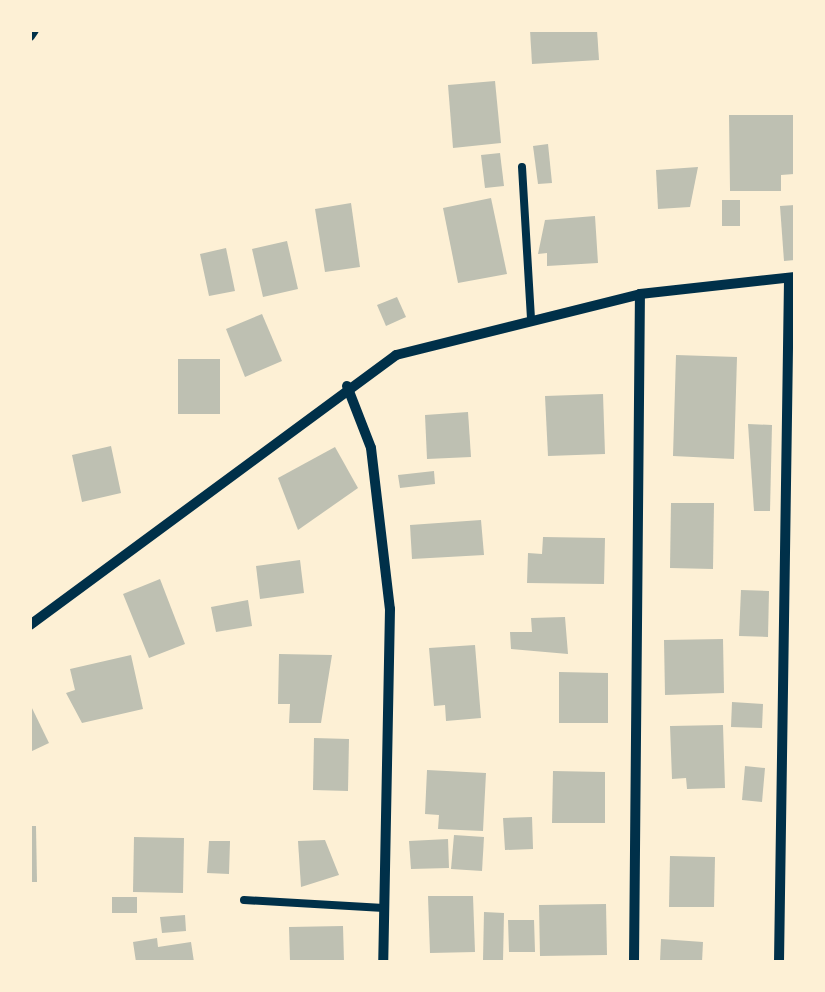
<!DOCTYPE html>
<style>
body{margin:0}
#map{position:relative;width:825px;height:992px;overflow:hidden;background:#fdf0d5;font-family:"Source Sans 3",sans-serif}
div>[style]{position:absolute}
.building>*{inset:0;background:#bec0b2}
.service>*{height:8px;margin:-4px;padding:0 4px;transform-origin:4px;border-radius:4px;background:#003049}
.minor>*{height:10px;margin:-5px;padding:0 5px;transform-origin:5px;border-radius:5px;background:#003049}
span{translate:-50% -50%;white-space:nowrap;text-align:center;line-height:1.15;-webkit-text-stroke:10px #fdf0d5;paint-order:stroke}
.frame{position:absolute;inset:0;border:32px solid #fdf0d5;pointer-events:none}
</style>
<div id="map">
<div class="building">
<i style="clip-path:polygon(530px 30px,597px 30px,599px 60px,532px 64px)"></i>
<i style="clip-path:polygon(495px 81px,501px 143px,453px 148px,448px 85px)"></i>
<i style="clip-path:polygon(729px 115px,794px 115px,794px 174px,781px 175px,781px 191px,730px 191px)"></i>
<i style="clip-path:polygon(548px 144px,552px 183px,538px 184px,533px 146px)"></i>
<i style="clip-path:polygon(500px 153px,504px 186px,485px 188px,481px 155px)"></i>
<i style="clip-path:polygon(698px 167px,690px 207px,658px 209px,656px 170px)"></i>
<i style="clip-path:polygon(491px 198px,507px 274px,458px 283px,443px 208px)"></i>
<i style="clip-path:polygon(722px 200px,740px 200px,740px 226px,722px 226px)"></i>
<i style="clip-path:polygon(351px 203px,360px 267px,325px 272px,315px 209px)"></i>
<i style="clip-path:polygon(795px 205px,795px 260px,784px 261px,780px 206px)"></i>
<i style="clip-path:polygon(595px 216px,598px 263px,547px 266px,547px 253px,538px 254px,545px 220px)"></i>
<i style="clip-path:polygon(287px 241px,298px 289px,263px 297px,252px 249px)"></i>
<i style="clip-path:polygon(226px 248px,235px 291px,209px 296px,200px 254px)"></i>
<i style="clip-path:polygon(397px 297px,406px 317px,386px 326px,377px 305px)"></i>
<i style="clip-path:polygon(262px 314px,282px 361px,245px 377px,226px 329px)"></i>
<i style="clip-path:polygon(676px 355px,737px 357px,734px 459px,673px 456px)"></i>
<i style="clip-path:polygon(178px 359px,220px 359px,220px 414px,178px 414px)"></i>
<i style="clip-path:polygon(603px 394px,605px 454px,548px 456px,545px 396px)"></i>
<i style="clip-path:polygon(468px 412px,471px 457px,427px 459px,425px 415px)"></i>
<i style="clip-path:polygon(748px 424px,772px 425px,770px 511px,754px 511px)"></i>
<i style="clip-path:polygon(111px 446px,121px 493px,82px 502px,72px 455px)"></i>
<i style="clip-path:polygon(335px 447px,358px 488px,298px 530px,278px 478px)"></i>
<i style="clip-path:polygon(434px 471px,435px 484px,400px 488px,398px 475px)"></i>
<i style="clip-path:polygon(671px 503px,714px 503px,713px 569px,670px 568px)"></i>
<i style="clip-path:polygon(481px 520px,484px 555px,412px 559px,410px 525px)"></i>
<i style="clip-path:polygon(543px 537px,605px 538px,604px 584px,527px 583px,528px 553px,542px 554px)"></i>
<i style="clip-path:polygon(300px 560px,304px 593px,260px 599px,256px 566px)"></i>
<i style="clip-path:polygon(160px 579px,185px 644px,149px 658px,123px 594px)"></i>
<i style="clip-path:polygon(741px 590px,769px 591px,768px 637px,739px 636px)"></i>
<i style="clip-path:polygon(248px 600px,252px 626px,216px 632px,211px 607px)"></i>
<i style="clip-path:polygon(565px 617px,568px 654px,511px 649px,510px 632px,532px 632px,531px 618px)"></i>
<i style="clip-path:polygon(723px 639px,724px 693px,665px 695px,664px 640px)"></i>
<i style="clip-path:polygon(475px 645px,481px 718px,446px 721px,445px 705px,434px 706px,429px 648px)"></i>
<i style="clip-path:polygon(279px 654px,332px 655px,321px 723px,289px 723px,290px 704px,278px 704px)"></i>
<i style="clip-path:polygon(131px 655px,143px 709px,82px 723px,66px 693px,75px 690px,70px 669px)"></i>
<i style="clip-path:polygon(559px 672px,608px 673px,608px 723px,559px 723px)"></i>
<i style="clip-path:polygon(732px 702px,763px 704px,762px 728px,731px 727px)"></i>
<i style="clip-path:polygon(30px 704px,49px 743px,30px 752px)"></i>
<i style="clip-path:polygon(723px 725px,725px 788px,687px 789px,686px 778px,672px 779px,670px 726px)"></i>
<i style="clip-path:polygon(314px 738px,349px 739px,348px 791px,313px 790px)"></i>
<i style="clip-path:polygon(745px 766px,765px 768px,762px 802px,742px 800px)"></i>
<i style="clip-path:polygon(427px 770px,486px 773px,483px 831px,438px 829px,439px 815px,425px 814px)"></i>
<i style="clip-path:polygon(553px 771px,605px 772px,605px 823px,552px 823px)"></i>
<i style="clip-path:polygon(532px 817px,533px 849px,505px 850px,503px 818px)"></i>
<i style="clip-path:polygon(30px 826px,36px 826px,37px 882px,30px 882px)"></i>
<i style="clip-path:polygon(454px 835px,484px 837px,482px 871px,451px 869px)"></i>
<i style="clip-path:polygon(134px 837px,184px 838px,183px 893px,133px 892px)"></i>
<i style="clip-path:polygon(448px 839px,449px 868px,411px 869px,409px 841px)"></i>
<i style="clip-path:polygon(325px 840px,339px 875px,301px 887px,298px 841px)"></i>
<i style="clip-path:polygon(209px 841px,230px 841px,229px 874px,207px 873px)"></i>
<i style="clip-path:polygon(670px 856px,715px 857px,714px 907px,669px 907px)"></i>
<i style="clip-path:polygon(428px 896px,473px 896px,475px 952px,430px 953px)"></i>
<i style="clip-path:polygon(112px 897px,137px 897px,137px 913px,112px 913px)"></i>
<i style="clip-path:polygon(606px 904px,607px 955px,540px 956px,539px 905px)"></i>
<i style="clip-path:polygon(484px 912px,504px 913px,503px 961px,483px 960px)"></i>
<i style="clip-path:polygon(185px 915px,186px 931px,162px 933px,160px 917px)"></i>
<i style="clip-path:polygon(508px 920px,534px 920px,535px 952px,509px 952px)"></i>
<i style="clip-path:polygon(343px 926px,344px 962px,290px 962px,289px 927px)"></i>
<i style="clip-path:polygon(157px 938px,158px 947px,191px 942px,194px 962px,136px 962px,133px 942px)"></i>
<i style="clip-path:polygon(661px 939px,703px 942px,702px 962px,660px 962px)"></i>
</div>
<div class="service">
<i style="left:522px;top:167px;width:150px;rotate:86.6deg"></i>
<i style="left:244px;top:900px;width:140px;rotate:3.3deg"></i>
</div>
<div class="minor">
<i style="left:30px;top:36px;width:7px;rotate:-56deg"></i>
<i style="left:347px;top:386px;width:66px;rotate:68.8deg"></i>
<i style="left:371px;top:448px;width:162px;rotate:83.3deg"></i>
<i style="left:390px;top:609px;width:353px;rotate:91.1deg"></i>
<i style="left:30px;top:625px;width:455px;rotate:-36.4deg"></i>
<i style="left:396px;top:355px;width:252px;rotate:-14deg"></i>
<i style="left:640px;top:294px;width:156px;rotate:-6.3deg"></i>
<i style="left:634px;top:962px;width:668px;rotate:-89.49deg"></i>
<i style="left:779px;top:962px;width:684px;rotate:-89.16deg"></i>
</div>
<div class="frame"></div>
</div>
